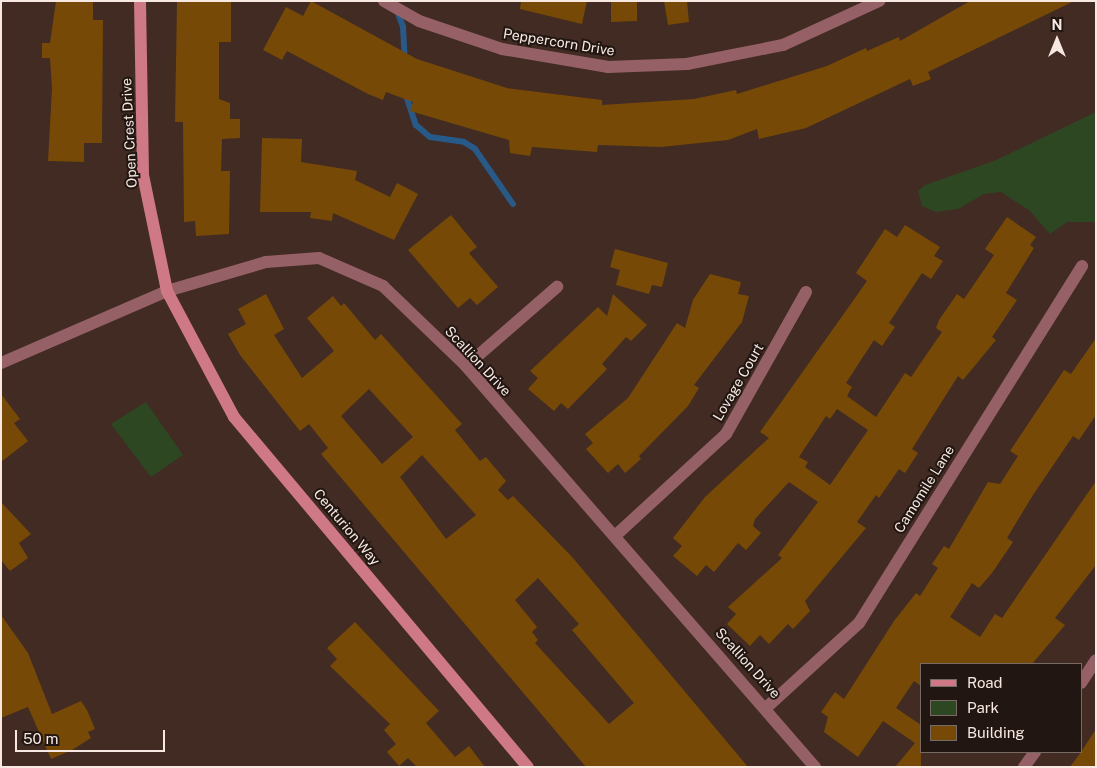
<!DOCTYPE html>
<style>
body{margin:0}
#map{position:relative;width:1097px;height:768px;overflow:hidden;background:#412b22;font-family:"Public Sans",sans-serif}
div>[style]{position:absolute}
.green>*{inset:0;background:#2e4723}
.stream>*{height:6px;margin:-3px;padding:0 3px;transform-origin:3px;border-radius:3px;background:#275989}
.building>*{inset:0;background:#774906}
.street>*{height:12px;margin:-6px;padding:0 6px;transform-origin:6px;border-radius:6px;background:#966067}
.secondary>*{height:12px;margin:-6px;padding:0 6px;transform-origin:6px;border-radius:6px;background:#ce7985}
span{translate:-50% -50%;white-space:nowrap;text-align:center;line-height:1.15;-webkit-text-stroke:4px #211612;paint-order:stroke}
.street-label{font-size:14px;color:#f7e8e2}
.frame{position:absolute;inset:0;border:2px solid #f7e8e2;pointer-events:none}
.legend{position:absolute;left:920px;top:663px;width:162px;height:90px;box-sizing:border-box;background:#211612;border:1px solid #776a65;margin:0;padding:6px 9px;list-style:none;font-size:15px;color:#f7e8e2}
.legend li{display:flex;align-items:center;gap:10px;height:25px}
.legend b{width:25px;border:1px solid #776a65}
.north{position:absolute;left:1032px;top:15px;width:50px;height:50px;-webkit-text-stroke:4px #211612;paint-order:stroke;rotate:0deg;font-size:14px;font-weight:700;line-height:20px;text-align:center;color:#f7e8e2}
.north::after{content:'';display:block;margin:auto;width:18px;height:22px;background:#f7e8e2;clip-path:polygon(50% 0,100% 100%,50% 72%,0 100%)}
.scale{position:absolute;left:15px;top:730px;width:150px;height:22px;box-sizing:border-box;border:2px solid #f7e8e2;border-top:0;padding-left:6px;font-size:15px;line-height:18px;white-space:nowrap;color:#f7e8e2;-webkit-text-stroke:4px #211612;paint-order:stroke}
</style>
<div id="map">
<div class="green">
<i style="clip-path:polygon(1096px 112px,1096px 222px,1067px 222px,1050px 234px,1029px 210px,1001px 192px,984px 194px,958px 209px,936px 212px,922px 206px,918px 191px,925px 185px,994px 161px)"></i>
<i style="clip-path:polygon(146px 402px,183px 455px,151px 477px,111px 424px)"></i>
</div>
<div class="stream">
<i style="left:397px;top:11px;width:17px;rotate:69deg"></i>
<i style="left:403px;top:27px;width:33px;rotate:87deg"></i>
<i style="left:405px;top:92px;width:35px;rotate:72deg"></i>
<i style="left:416px;top:125px;width:18px;rotate:41deg"></i>
<i style="left:430px;top:137px;width:34px;rotate:8deg"></i>
<i style="left:464px;top:142px;width:13px;rotate:32deg"></i>
<i style="left:475px;top:149px;width:67px;rotate:55.4deg"></i>
</div>
<div class="building">
<i style="clip-path:polygon(56px 1px,93px 1px,93px 20px,103px 20px,102px 143px,84px 143px,84px 162px,48px 161px,52px 88px,50px 58px,42px 58px,42px 43px,50px 43px)"></i>
<i style="clip-path:polygon(311px 1px,417px 59px,507px 88px,602px 100px,602px 105px,694px 99px,736px 90px,737px 94px,827px 66px,866px 48px,867px 51px,899px 37px,900px 41px,970px 1px,1074px 1px,928px 72px,931px 79px,913px 86px,910px 79px,806px 128px,759px 139px,757px 129px,728px 140px,661px 147px,598px 145px,597px 152px,532px 147px,530px 156px,510px 153px,509px 140px,410px 111px,413px 102px,386px 92px,383px 100px,368px 94px,287px 51px,282px 60px,263px 50px,286px 7px,303px 16px)"></i>
<i style="clip-path:polygon(521px 1px,587px 1px,582px 24px,520px 9px)"></i>
<i style="clip-path:polygon(611px 1px,637px 1px,637px 21px,611px 22px)"></i>
<i style="clip-path:polygon(664px 1px,687px 1px,689px 22px,668px 25px)"></i>
<i style="clip-path:polygon(177px 2px,231px 2px,231px 42px,219px 42px,219px 99px,230px 103px,230px 119px,240px 119px,240px 138px,222px 139px,221px 171px,230px 171px,229px 234px,196px 236px,195px 221px,184px 222px,183px 122px,175px 122px)"></i>
<i style="clip-path:polygon(262px 138px,302px 139px,301px 162px,357px 171px,355px 180px,390px 197px,397px 183px,418px 194px,394px 240px,333px 213px,332px 221px,310px 218px,311px 212px,260px 212px)"></i>
<i style="clip-path:polygon(451px 215px,477px 247px,469px 253px,498px 287px,477px 305px,470px 298px,458px 308px,408px 250px)"></i>
<i style="clip-path:polygon(evenodd,1007px 217px,1036px 237px,1030px 245px,1034px 248px,1006px 293px,1017px 300px,992px 337px,996px 340px,963px 380px,958px 376px,912px 449px,918px 453px,905px 473px,899px 469px,879px 498px,876px 495px,857px 522px,866px 528px,805px 601px,810px 611px,793px 629px,788px 624px,769px 644px,760px 635px,750px 646px,727px 624px,736px 614px,728px 607px,782px 558px,778px 555px,818px 502px,789px 482px,755px 519px,753px 526px,761px 533px,746px 550px,738px 543px,714px 572px,706px 565px,697px 576px,673px 556px,682px 546px,673px 538px,705px 497px,769px 438px,760px 432px,867px 281px,856px 273px,885px 229px,897px 237px,905px 225px,940px 247px,934px 256px,943px 261px,931px 279px,922px 273px,889px 323px,895px 327px,882px 346px,874px 340px,846px 383px,852px 387px,847px 396px,876px 417px,905px 373px,911px 377px,942px 332px,936px 328px,939px 320px,957px 294px,964px 299px,994px 255px,985px 249px,1007px 217px,837px 409px,868px 430px,830px 485px,805px 467px,808px 462px,799px 457px,826px 416px,830px 419px,837px 409px)"></i>
<i style="clip-path:polygon(615px 249px,668px 263px,662px 287px,652px 285px,649px 294px,616px 285px,620px 270px,610px 267px)"></i>
<i style="clip-path:polygon(710px 274px,741px 282px,738px 294px,749px 296px,742px 322px,694px 385px,699px 388px,688px 406px,639px 456px,641px 459px,625px 473px,618px 464px,608px 473px,586px 449px,593px 443px,585px 434px,628px 398px,677px 323px,685px 328px,693px 300px)"></i>
<i style="clip-path:polygon(evenodd,266px 294px,284px 329px,274px 335px,302px 378px,334px 351px,307px 318px,333px 296px,341px 306px,344px 303px,375px 340px,381px 334px,462px 424px,455px 430px,480px 461px,486px 457px,506px 481px,498px 490px,508px 500px,513px 496px,573px 558px,748px 767px,586px 767px,321px 454px,328px 448px,309px 424px,300px 431px,240px 355px,228px 334px,246px 324px,238px 309px,266px 294px,369px 389px,413px 437px,382px 464px,341px 416px,369px 389px,266px 294px,422px 455px,476px 515px,446px 539px,400px 477px,422px 455px,266px 294px,538px 578px,579px 624px,572px 630px,634px 703px,609px 724px,535px 643px,538px 640px,532px 632px,537px 627px,515px 600px,538px 578px)"></i>
<i style="clip-path:polygon(613px 294px,647px 325px,631px 341px,626px 337px,602px 364px,607px 369px,568px 409px,561px 403px,554px 411px,528px 389px,538px 378px,530px 371px,598px 307px,607px 316px)"></i>
<i style="clip-path:polygon(1096px 338px,1096px 415px,1079px 440px,1073px 436px,1033px 495px,1007px 538px,1013px 542px,992px 573px,979px 588px,972px 583px,950px 617px,980px 637px,995px 614px,1002px 618px,1096px 481px,1096px 565px,1055px 618px,1065px 625px,1032px 664px,921px 664px,921px 686px,914px 681px,896px 708px,921px 725px,921px 767px,895px 767px,915px 743px,883px 721px,858px 757px,824px 732px,828px 717px,821px 712px,835px 692px,844px 699px,894px 621px,916px 593px,920px 596px,938px 568px,932px 564px,944px 546px,949px 549px,988px 482px,1000px 484px,1018px 456px,1010px 451px,1064px 370px,1071px 374px)"></i>
<i style="clip-path:polygon(1px 394px,20px 419px,14px 423px,28px 441px,1px 462px)"></i>
<i style="clip-path:polygon(1px 502px,31px 534px,19px 543px,28px 558px,10px 571px,1px 560px)"></i>
<i style="clip-path:polygon(1px 615px,28px 653px,52px 714px,81px 701px,87px 710px,95px 729px,88px 732px,91px 738px,72px 750px,51px 759px,28px 707px,1px 718px)"></i>
<i style="clip-path:polygon(355px 622px,439px 711px,426px 723px,455px 757px,469px 746px,485px 767px,417px 767px,408px 758px,399px 766px,387px 752px,396px 744px,384px 730px,390px 724px,330px 666px,337px 659px,327px 648px)"></i>
<i style="clip-path:polygon(1096px 729px,1096px 767px,1070px 767px,1081px 752px)"></i>
</div>
<div class="street">
<i style="left:384px;top:1px;width:40px;rotate:29.7deg"></i>
<i style="left:419px;top:21px;width:88px;rotate:18.6deg"></i>
<i style="left:502px;top:49px;width:108px;rotate:9.6deg"></i>
<i style="left:608px;top:67px;width:79px;rotate:-2.2deg"></i>
<i style="left:687px;top:64px;width:98px;rotate:-11.2deg"></i>
<i style="left:783px;top:45px;width:106px;rotate:-24.6deg"></i>
<i style="left:1px;top:363px;width:181px;rotate:-23.4deg"></i>
<i style="left:167px;top:291px;width:103px;rotate:-16.3deg"></i>
<i style="left:266px;top:262px;width:53px;rotate:-4.3deg"></i>
<i style="left:319px;top:258px;width:70px;rotate:23.6deg"></i>
<i style="left:383px;top:286px;width:115px;rotate:43.9deg"></i>
<i style="left:466px;top:366px;width:532px;rotate:48.97deg"></i>
<i style="left:466px;top:366px;width:121px;rotate:-41deg"></i>
<i style="left:615px;top:536px;width:151px;rotate:-42.6deg"></i>
<i style="left:726px;top:434px;width:163px;rotate:-60.6deg"></i>
<i style="left:1081px;top:683px;width:27px;rotate:-57deg"></i>
<i style="left:767px;top:707px;width:125px;rotate:-42.4deg"></i>
<i style="left:859px;top:623px;width:421px;rotate:-58deg"></i>
<i style="left:1024px;top:767px;width:19px;rotate:-54deg"></i>
</div>
<div class="secondary">
<i style="left:140px;top:1px;width:174px;rotate:89deg"></i>
<i style="left:143px;top:175px;width:118px;rotate:78.3deg"></i>
<i style="left:167px;top:291px;width:143px;rotate:62deg"></i>
<i style="left:234px;top:417px;width:457px;rotate:50deg"></i>
</div>
<div class="street-label">
<span style="left:559px;top:42px;rotate:9deg">Peppercorn Drive</span>
<span style="left:129px;top:133px;rotate:-93deg">Open Crest Drive</span>
<span style="left:478px;top:361px;rotate:47deg">Scallion Drive</span>
<span style="left:738px;top:382px;rotate:-60deg">Lovage Court</span>
<span style="left:924px;top:489px;rotate:-58deg">Camomile Lane</span>
<span style="left:347px;top:527px;rotate:50deg">Centurion Way</span>
<span style="left:748px;top:663px;rotate:48deg">Scallion Drive</span>
</div>
<div class="frame"></div>
<ul class="legend">
<li><b style="height:6px;background:#ce7985"></b>Road</li>
<li><b style="height:14px;background:#2e4723"></b>Park</li>
<li><b style="height:14px;background:#774906"></b>Building</li>
</ul>
<div class="north">N</div>
<div class="scale">50 m</div>
</div>
